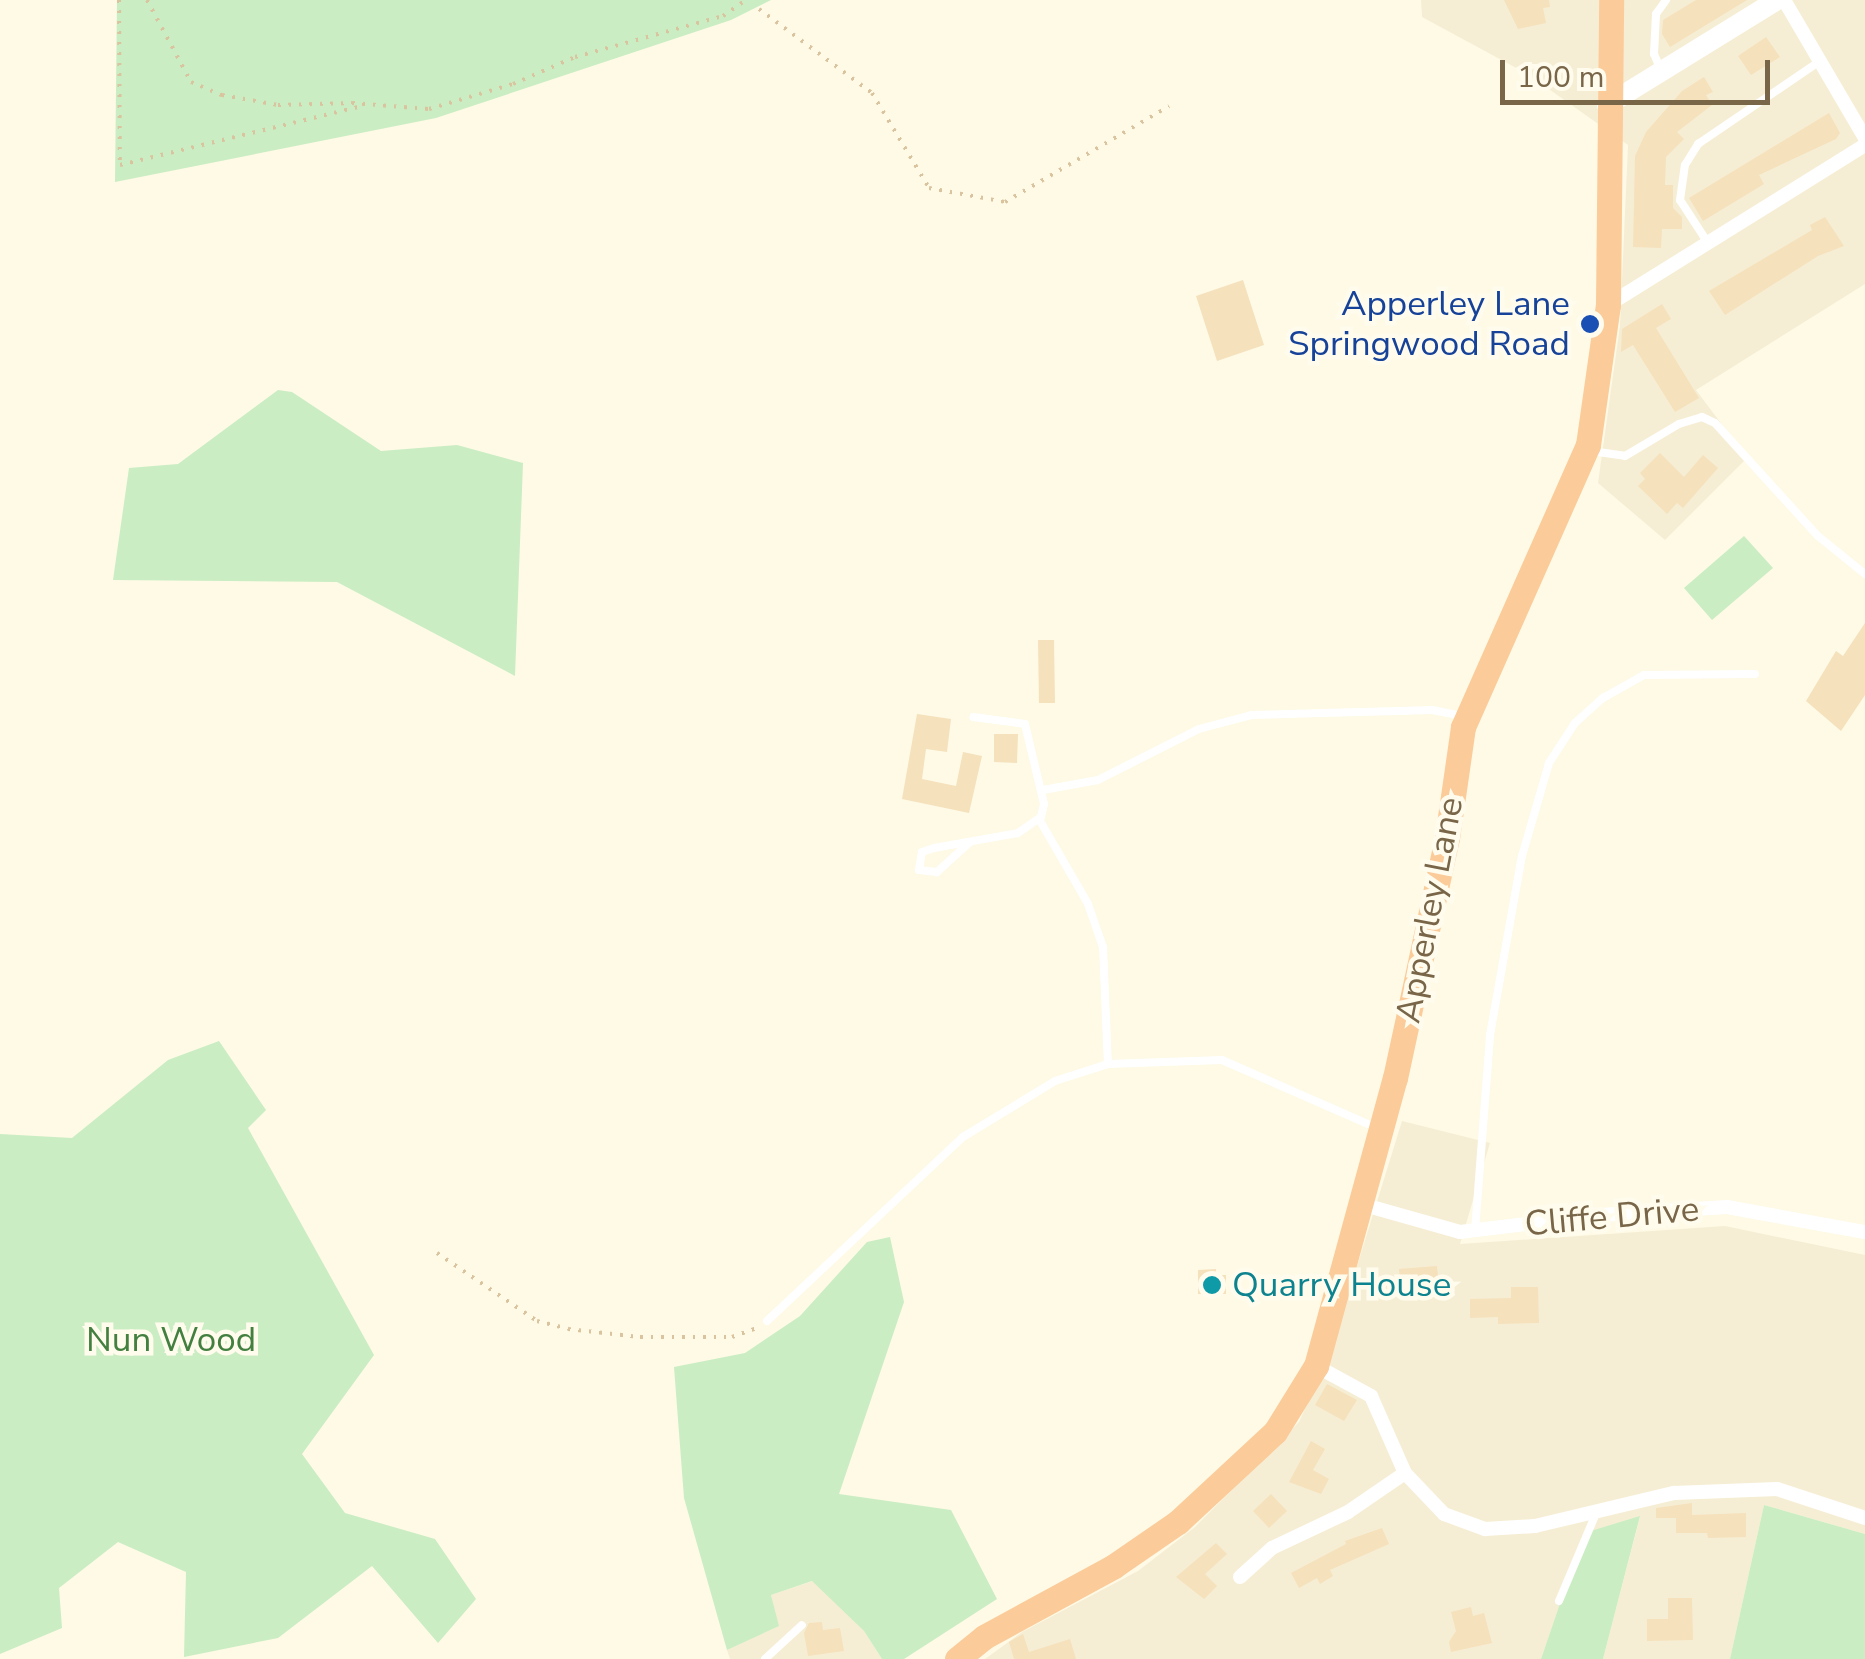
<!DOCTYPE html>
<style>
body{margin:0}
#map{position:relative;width:1865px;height:1659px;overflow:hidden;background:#fefae6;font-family:"Nunito Sans",sans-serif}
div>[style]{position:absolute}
.residential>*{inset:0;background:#f6eed4}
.green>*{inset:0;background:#caedc3}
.building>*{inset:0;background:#f5e1bc}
.path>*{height:4px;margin-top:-2px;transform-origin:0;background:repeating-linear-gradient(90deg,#dac49f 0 2.5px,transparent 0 10.5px)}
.lane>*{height:8px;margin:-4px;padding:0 4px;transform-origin:4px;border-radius:4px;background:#fff}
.street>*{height:14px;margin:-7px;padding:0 7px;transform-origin:7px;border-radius:7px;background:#fff}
.secondary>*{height:20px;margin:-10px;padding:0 10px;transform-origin:10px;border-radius:10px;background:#fff}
.highway>*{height:25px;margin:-12.5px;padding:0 12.5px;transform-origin:12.5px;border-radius:12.5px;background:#fbcb9a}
.dots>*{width:28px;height:28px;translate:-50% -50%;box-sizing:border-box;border:5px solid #fffcee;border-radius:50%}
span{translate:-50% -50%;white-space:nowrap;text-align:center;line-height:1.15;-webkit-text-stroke:9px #fffcee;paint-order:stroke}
.transit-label{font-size:35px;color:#164399}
.right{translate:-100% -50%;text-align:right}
.street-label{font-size:35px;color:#796649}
.culture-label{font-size:35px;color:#0d838f}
.left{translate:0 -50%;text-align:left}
.park-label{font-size:35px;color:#438040}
.scale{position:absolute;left:1500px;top:60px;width:270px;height:45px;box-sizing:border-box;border:5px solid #796649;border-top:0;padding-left:12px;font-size:30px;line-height:35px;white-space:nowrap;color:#796649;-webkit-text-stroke:8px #fffcee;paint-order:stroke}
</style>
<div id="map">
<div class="residential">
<i style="clip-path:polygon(1421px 0,1865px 0,1865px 284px,1696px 390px,1747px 458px,1665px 540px,1598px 483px,1620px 325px,1628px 145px,1529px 75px,1422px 17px)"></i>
<i style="clip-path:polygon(1402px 1121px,1490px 1143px,1460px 1244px,1725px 1226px,1865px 1255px,1865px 1534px,1764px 1505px,1730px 1659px,1603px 1659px,1640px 1517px,1584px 1533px,1541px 1659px,985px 1659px,1022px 1632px,1138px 1571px,1195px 1527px,1299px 1422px,1331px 1350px)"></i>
<i style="clip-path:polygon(813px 1581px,864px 1631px,882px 1659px,730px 1659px,727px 1650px,778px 1626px,771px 1595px)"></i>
</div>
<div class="green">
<i style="clip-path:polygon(117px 0,771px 0,731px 20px,436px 118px,115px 182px)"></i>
<i style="clip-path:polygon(278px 390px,292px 392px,381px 451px,457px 445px,523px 463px,515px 676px,337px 582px,113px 580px,129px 468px,178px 464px)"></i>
<i style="clip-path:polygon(1744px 536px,1773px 568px,1712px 620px,1684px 588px)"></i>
<i style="clip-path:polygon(219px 1041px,266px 1110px,248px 1128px,374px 1355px,302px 1454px,345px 1513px,435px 1539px,476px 1599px,438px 1643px,372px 1566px,278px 1638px,184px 1657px,186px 1572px,118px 1542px,59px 1588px,62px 1628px,0 1654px,0 1134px,72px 1138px,168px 1060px)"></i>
<i style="clip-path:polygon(890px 1237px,904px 1302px,839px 1494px,951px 1510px,997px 1599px,904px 1659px,882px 1659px,864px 1631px,812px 1581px,771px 1595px,779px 1626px,727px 1650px,684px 1498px,674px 1367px,745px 1353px,800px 1316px,867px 1242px)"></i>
<i style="clip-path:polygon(1764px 1505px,1865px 1534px,1865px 1659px,1730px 1659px)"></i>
<i style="clip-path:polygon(1640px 1516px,1603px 1659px,1541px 1659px,1584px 1533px)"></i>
</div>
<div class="building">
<i style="clip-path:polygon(1504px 0,1549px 0,1550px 7px,1543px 8px,1546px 23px,1518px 29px)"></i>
<i style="clip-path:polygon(1696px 0,1747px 0,1670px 47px,1662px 34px,1663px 20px)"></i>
<i style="clip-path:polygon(1766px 37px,1780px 57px,1751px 75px,1738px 56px)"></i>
<i style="clip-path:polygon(1704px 77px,1713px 92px,1706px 95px,1712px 105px,1677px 132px,1684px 139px,1666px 157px,1665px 185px,1673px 185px,1673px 208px,1682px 217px,1682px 229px,1662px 229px,1661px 248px,1633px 247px,1635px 156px,1646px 132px,1682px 91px)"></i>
<i style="clip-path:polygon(1829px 113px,1840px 133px,1836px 139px,1759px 175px,1764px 184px,1703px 221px,1689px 198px)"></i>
<i style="clip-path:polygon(1825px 217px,1844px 246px,1818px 256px,1725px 315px,1709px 291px,1812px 230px,1810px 225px)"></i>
<i style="clip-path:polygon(1243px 280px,1264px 345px,1217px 361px,1196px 296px)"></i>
<i style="clip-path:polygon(1662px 304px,1671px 319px,1656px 328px,1699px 398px,1675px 412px,1633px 345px,1621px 352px,1622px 329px)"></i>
<i style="clip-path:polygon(1660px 453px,1684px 477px,1703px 455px,1718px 468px,1683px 508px,1677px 503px,1667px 514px,1638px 486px,1645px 479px,1640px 473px)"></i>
<i style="clip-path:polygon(1865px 623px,1865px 695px,1841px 731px,1806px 701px,1836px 651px,1843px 656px)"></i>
<i style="clip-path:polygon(1038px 640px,1054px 640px,1055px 703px,1039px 703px)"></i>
<i style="clip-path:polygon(917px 714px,951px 719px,947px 752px,926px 749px,922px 779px,956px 786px,963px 752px,982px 756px,969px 813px,902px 799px)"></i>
<i style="clip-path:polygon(994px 734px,1018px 734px,1017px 763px,994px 762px)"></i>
<i style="clip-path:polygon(1437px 1266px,1439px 1286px,1401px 1289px,1399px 1269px)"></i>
<i style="clip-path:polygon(1216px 1269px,1216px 1275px,1226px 1275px,1226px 1294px,1198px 1294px,1198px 1270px)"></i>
<i style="clip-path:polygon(1511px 1287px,1538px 1287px,1539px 1323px,1498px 1324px,1498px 1317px,1470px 1318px,1470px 1299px,1511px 1298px)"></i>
<i style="clip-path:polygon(1327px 1384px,1357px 1400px,1344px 1421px,1315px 1405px)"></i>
<i style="clip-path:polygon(1311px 1441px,1325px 1449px,1313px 1470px,1329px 1479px,1321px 1494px,1289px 1482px)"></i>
<i style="clip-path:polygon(1271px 1494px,1287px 1511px,1269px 1528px,1253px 1511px)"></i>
<i style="clip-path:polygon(1692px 1503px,1692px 1515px,1746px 1513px,1746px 1537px,1708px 1538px,1707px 1533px,1676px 1533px,1676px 1518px,1656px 1518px,1656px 1508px)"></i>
<i style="clip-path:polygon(1382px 1528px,1389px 1544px,1330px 1570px,1333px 1576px,1320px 1584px,1317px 1578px,1299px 1588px,1291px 1573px,1346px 1544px,1345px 1541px)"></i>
<i style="clip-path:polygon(1216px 1543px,1227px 1554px,1205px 1574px,1217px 1586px,1204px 1599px,1176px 1577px)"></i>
<i style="clip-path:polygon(1668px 1598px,1692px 1598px,1693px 1640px,1647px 1641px,1647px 1619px,1668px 1619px)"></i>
<i style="clip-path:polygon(1471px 1607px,1473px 1616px,1484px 1613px,1492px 1643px,1451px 1652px,1449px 1642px,1456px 1631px,1451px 1612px)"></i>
<i style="clip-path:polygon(822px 1622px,823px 1630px,840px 1628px,844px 1651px,808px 1656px,804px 1633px,809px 1623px)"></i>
<i style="clip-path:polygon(1023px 1634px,1029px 1652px,1070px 1639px,1076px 1659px,1014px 1659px,1009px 1642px)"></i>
</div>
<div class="path">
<i style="left:119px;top:0;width:165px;rotate:89.7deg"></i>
<i style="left:120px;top:165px;width:245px;rotate:-13.7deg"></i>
<i style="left:147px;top:0;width:93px;rotate:61.8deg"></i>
<i style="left:191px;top:82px;width:34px;rotate:23deg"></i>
<i style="left:222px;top:95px;width:57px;rotate:10.1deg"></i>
<i style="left:278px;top:105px;width:74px;rotate:-1.5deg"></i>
<i style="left:352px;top:103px;width:77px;rotate:4.5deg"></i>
<i style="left:429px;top:109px;width:88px;rotate:-16.6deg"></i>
<i style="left:513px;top:84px;width:68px;rotate:-23.5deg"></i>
<i style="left:575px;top:57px;width:154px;rotate:-15.5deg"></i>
<i style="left:723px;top:16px;width:28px;rotate:-35deg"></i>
<i style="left:759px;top:9px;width:141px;rotate:36.6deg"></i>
<i style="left:872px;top:93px;width:111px;rotate:59deg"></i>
<i style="left:929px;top:188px;width:77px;rotate:10.4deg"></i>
<i style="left:1005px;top:202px;width:190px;rotate:-30.3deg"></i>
<i style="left:437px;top:1253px;width:121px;rotate:34.2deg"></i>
<i style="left:537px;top:1321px;width:32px;rotate:14deg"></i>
<i style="left:568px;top:1329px;width:72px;rotate:6.3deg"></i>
<i style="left:640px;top:1337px;width:92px"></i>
<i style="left:732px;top:1337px;width:29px;rotate:-20deg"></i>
</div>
<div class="lane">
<i style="left:1660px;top:68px;width:15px;rotate:-113deg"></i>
<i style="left:1654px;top:54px;width:40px;rotate:-87.1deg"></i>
<i style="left:1656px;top:14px;width:17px;rotate:-54deg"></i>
<i style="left:1708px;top:243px;width:51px;rotate:-123.1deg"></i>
<i style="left:1680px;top:200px;width:35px;rotate:-82deg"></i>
<i style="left:1685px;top:165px;width:25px;rotate:-58deg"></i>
<i style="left:1698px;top:144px;width:148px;rotate:-34.2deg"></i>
<i style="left:1591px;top:451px;width:34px;rotate:8deg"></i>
<i style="left:1625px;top:456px;width:63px;rotate:-30.7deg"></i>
<i style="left:1679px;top:424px;width:24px;rotate:-17deg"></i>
<i style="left:1702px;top:417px;width:14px;rotate:25deg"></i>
<i style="left:1715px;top:423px;width:153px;rotate:47.7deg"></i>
<i style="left:1818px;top:536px;width:60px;rotate:39deg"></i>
<i style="left:1043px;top:790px;width:56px;rotate:-10.3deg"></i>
<i style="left:1098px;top:780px;width:113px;rotate:-26.8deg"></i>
<i style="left:1199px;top:729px;width:55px;rotate:-14.8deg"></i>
<i style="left:1252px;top:715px;width:180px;rotate:-1.6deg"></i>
<i style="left:1432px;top:710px;width:32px;rotate:11deg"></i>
<i style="left:1039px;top:819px;width:98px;rotate:60deg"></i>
<i style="left:1088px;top:904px;width:46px;rotate:70.8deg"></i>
<i style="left:1103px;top:947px;width:117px;rotate:87.6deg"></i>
<i style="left:970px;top:842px;width:45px;rotate:137.7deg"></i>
<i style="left:937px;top:872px;width:18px;rotate:-174deg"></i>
<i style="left:919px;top:870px;width:18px;rotate:-81deg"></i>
<i style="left:922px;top:852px;width:13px;rotate:-18deg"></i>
<i style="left:934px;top:848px;width:85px;rotate:-10.1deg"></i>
<i style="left:1018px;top:833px;width:28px;rotate:-35deg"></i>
<i style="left:1041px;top:817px;width:13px;rotate:-77deg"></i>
<i style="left:1044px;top:804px;width:82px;rotate:-103.4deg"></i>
<i style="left:1025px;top:724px;width:52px;rotate:-172.3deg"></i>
<i style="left:1475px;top:1231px;width:197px;rotate:-85.6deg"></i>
<i style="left:1490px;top:1035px;width:182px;rotate:-79.9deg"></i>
<i style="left:1522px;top:856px;width:97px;rotate:-73.8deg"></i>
<i style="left:1549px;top:763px;width:48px;rotate:-57deg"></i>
<i style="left:1575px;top:723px;width:38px;rotate:-42deg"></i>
<i style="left:1603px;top:698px;width:47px;rotate:-29.3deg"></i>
<i style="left:1644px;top:675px;width:111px;rotate:-0.5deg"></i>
<i style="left:767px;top:1321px;width:269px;rotate:-43.2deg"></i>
<i style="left:963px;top:1137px;width:108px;rotate:-31.3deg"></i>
<i style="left:1055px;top:1081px;width:56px;rotate:-17.8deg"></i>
<i style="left:1108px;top:1064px;width:114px;rotate:-2deg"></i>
<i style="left:1222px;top:1060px;width:169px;rotate:23.7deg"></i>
<i style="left:1559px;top:1601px;width:98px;rotate:-67.1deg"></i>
<i style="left:765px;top:1659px;width:50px;rotate:-42.6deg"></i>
</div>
<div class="street">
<i style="left:1784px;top:0;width:160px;rotate:59.6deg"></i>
<i style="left:1608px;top:305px;width:303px;rotate:-31.9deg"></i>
<i style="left:1361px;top:1204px;width:103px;rotate:15.8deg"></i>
<i style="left:1460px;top:1232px;width:142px;rotate:-6.9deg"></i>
<i style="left:1601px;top:1215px;width:126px;rotate:-3.6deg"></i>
<i style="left:1727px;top:1207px;width:140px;rotate:10.3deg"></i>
<i style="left:1316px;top:1366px;width:63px;rotate:28.6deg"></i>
<i style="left:1371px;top:1396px;width:84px;rotate:66.2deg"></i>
<i style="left:1405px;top:1473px;width:57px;rotate:46.4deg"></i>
<i style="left:1444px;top:1514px;width:44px;rotate:20.1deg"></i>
<i style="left:1485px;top:1529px;width:50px;rotate:-3.4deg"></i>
<i style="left:1535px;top:1526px;width:143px;rotate:-13.4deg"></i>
<i style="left:1674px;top:1493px;width:103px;rotate:-2.2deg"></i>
<i style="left:1777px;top:1489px;width:93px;rotate:18.2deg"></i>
<i style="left:1240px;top:1577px;width:43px;rotate:-42.2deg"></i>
<i style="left:1272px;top:1548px;width:84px;rotate:-25.3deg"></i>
<i style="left:1348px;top:1512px;width:69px;rotate:-34.4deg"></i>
</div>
<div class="secondary">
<i style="left:1607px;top:105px;width:200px;rotate:-31.7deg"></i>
</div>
<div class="highway">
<i style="left:957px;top:1659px;width:35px;rotate:-39deg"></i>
<i style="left:984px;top:1637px;width:148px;rotate:-28.6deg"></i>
<i style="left:1114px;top:1566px;width:78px;rotate:-34.5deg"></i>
<i style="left:1178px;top:1522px;width:132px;rotate:-42.9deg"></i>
<i style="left:1275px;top:1432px;width:78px;rotate:-58.2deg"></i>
<i style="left:1316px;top:1366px;width:299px;rotate:-74.7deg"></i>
<i style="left:1395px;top:1078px;width:246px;rotate:-77.8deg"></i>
<i style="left:1447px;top:838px;width:112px;rotate:-81.8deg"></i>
<i style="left:1463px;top:727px;width:308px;rotate:-66.1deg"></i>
<i style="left:1588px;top:445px;width:141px;rotate:-81.9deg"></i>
<i style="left:1608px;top:305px;width:305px;rotate:-89.4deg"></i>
</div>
<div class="dots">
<i style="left:1590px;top:324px;background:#1a4fb4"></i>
<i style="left:1212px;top:1285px;background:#0f9aa8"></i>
</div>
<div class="transit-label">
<span class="right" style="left:1570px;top:324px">Apperley Lane<br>Springwood Road</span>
</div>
<div class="street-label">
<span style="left:1430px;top:910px;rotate:-79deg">Apperley Lane</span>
<span style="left:1612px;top:1217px;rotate:-5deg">Cliffe Drive</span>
</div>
<div class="culture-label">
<span class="left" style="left:1232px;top:1285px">Quarry House</span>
</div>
<div class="park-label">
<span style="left:171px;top:1340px">Nun Wood</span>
</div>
<div class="scale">100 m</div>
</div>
